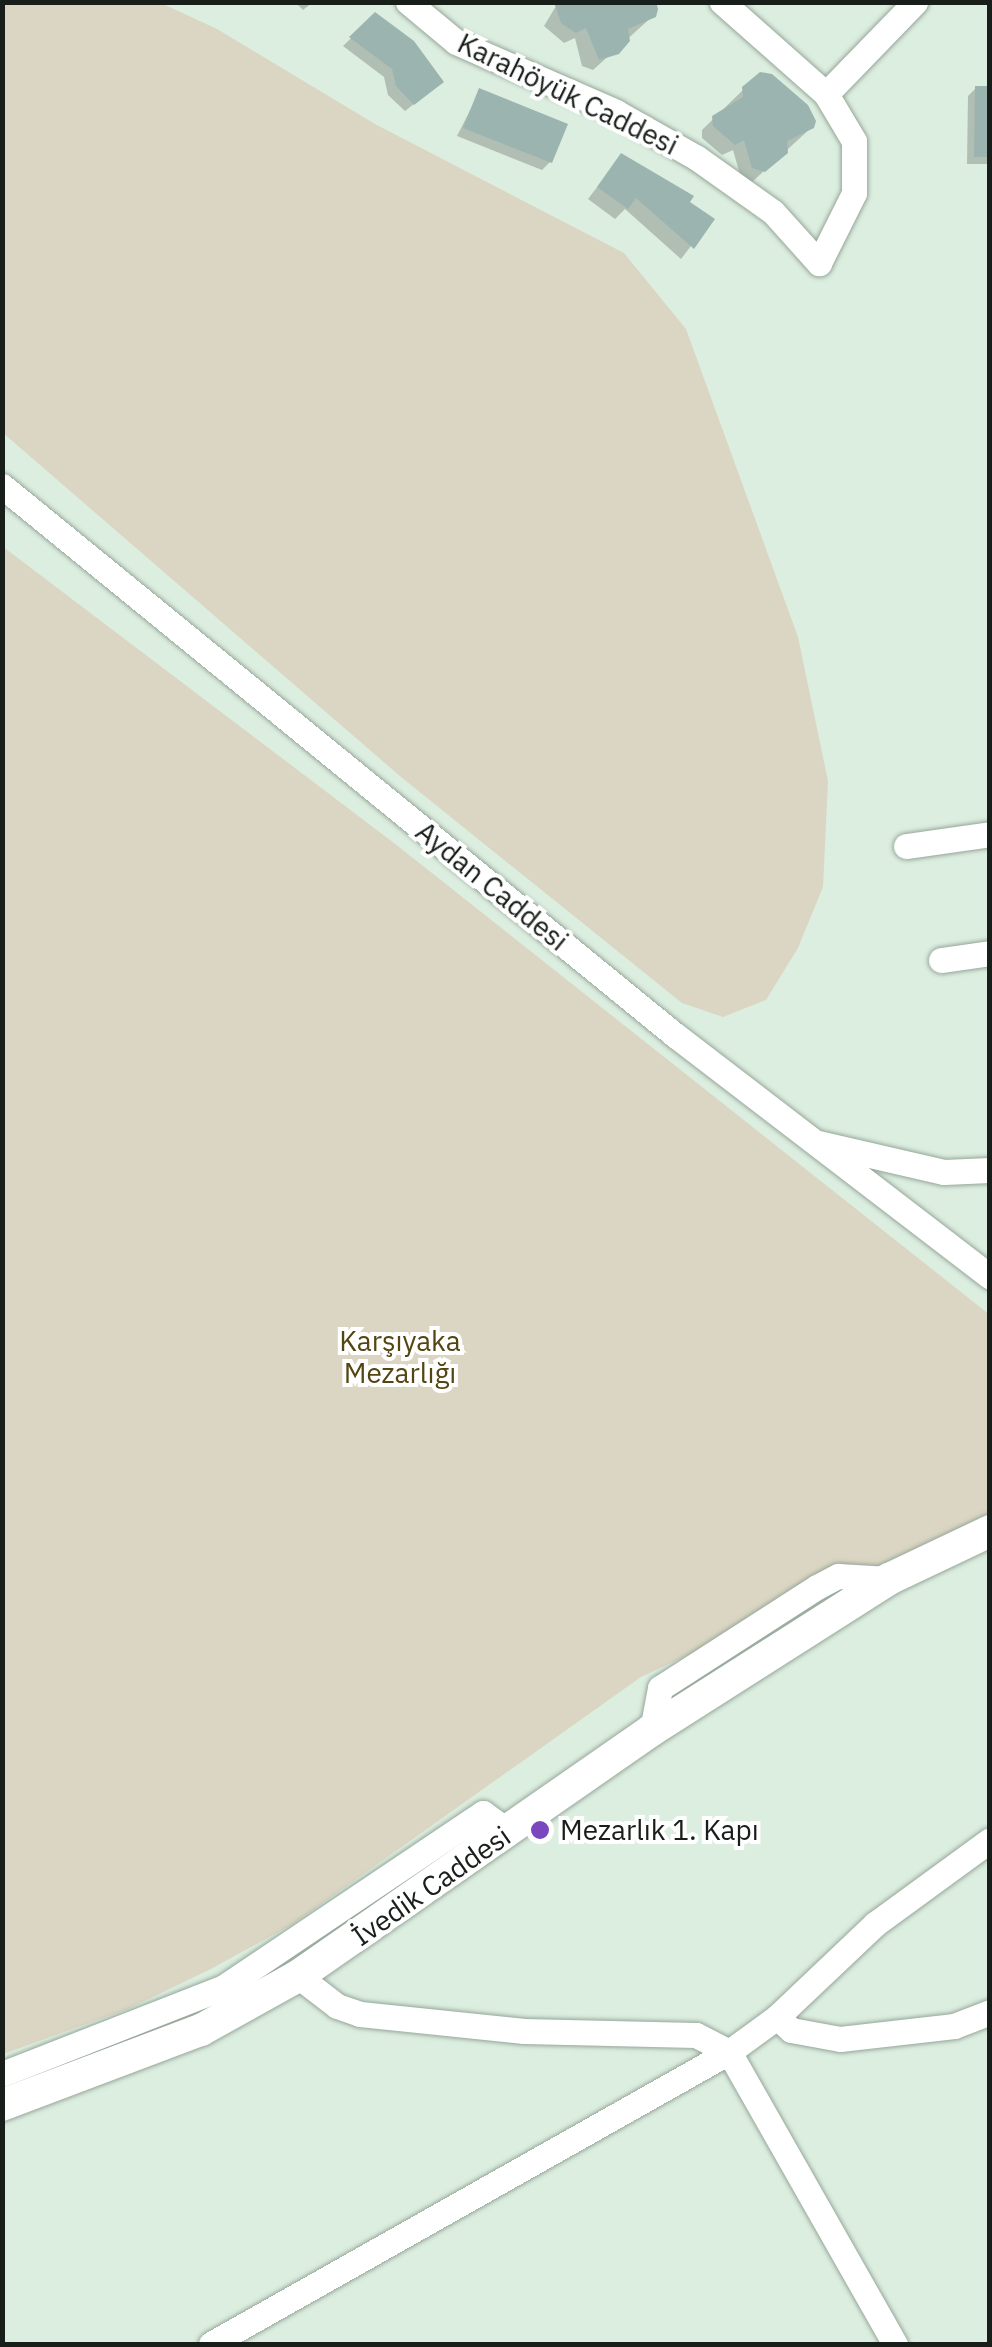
<!DOCTYPE html>
<meta charset="utf-8">
<style>
body{margin:0}
#map{position:relative;width:992px;height:2347px;overflow:hidden;background:#dceee0;font-family:"IBM Plex Sans",sans-serif}
div>[style]{position:absolute}
.green>*{inset:0;background:#dbd6c3}
.shadow>*{inset:0;background:#0003}
.building>*{inset:0;background:#9cb4af}
.roads{filter:drop-shadow(0 0 2px #96a79a) drop-shadow(0 0 2px #96a79a)}
.minor>*{height:25px;margin:-12.5px;padding:0 12.5px;transform-origin:12.5px;border-radius:12.5px;background:#fff}
.major>*{height:32px;margin:-16px;padding:0 16px;transform-origin:16px;border-radius:16px;background:#fff}
.dots>*{width:28px;height:28px;translate:-50% -50%;box-sizing:border-box;border:5px solid #fff;border-radius:50%}
span{translate:-50% -50%;white-space:nowrap;text-align:center;line-height:1.15;-webkit-text-stroke:8px #fff;paint-order:stroke}
.street-label{font-size:28px;color:#181e19}
.park-label{font-size:28px;color:#534613}
.poi-label{font-size:28px;color:#181e19}
.left{translate:0 -50%;text-align:left}
.frame{position:absolute;inset:0;border:5px solid #181e19;pointer-events:none}
</style>
<div id="map">
<div class="green">
<i style="clip-path:polygon(3px 2px,161px 3px,217px 29px,375px 124px,624px 253px,686px 329px,798px 637px,828px 781px,823px 887px,798px 948px,766px 1000px,723px 1017px,682px 1003px,401px 777px,3px 433px)"></i>
<i style="clip-path:polygon(2px 546px,394px 843px,990px 1315px,989px 1514px,641px 1677px,293px 1924px,211px 1969px,128px 2009px,3px 2054px)"></i>
</div>
<div class="shadow">
<i style="clip-path:polygon(295px 2px,313px 2px,303px 10px)"></i>
<i style="clip-path:polygon(556px 6px,654px 15px,593px 70px,582px 66px,575px 38px,564px 43px,544px 26px)"></i>
<i style="clip-path:polygon(375px 15px,433px 89px,405px 111px,388px 95px,384px 77px,343px 46px)"></i>
<i style="clip-path:polygon(976px 88px,990px 88px,990px 164px,967px 164px,968px 96px)"></i>
<i style="clip-path:polygon(744px 89px,812px 127px,752px 182px,741px 178px,733px 150px,722px 155px,702px 138px,702px 130px)"></i>
<i style="clip-path:polygon(480px 91px,550px 162px,542px 170px,457px 136px)"></i>
<i style="clip-path:polygon(621px 156px,711px 220px,681px 259px,625px 209px,615px 219px,588px 199px)"></i>
</div>
<div class="building">
<i style="clip-path:polygon(554px 2px,656px 2px,658px 9px,656px 17px,628px 29px,630px 41px,619px 54px,599px 60px,586px 28px,576px 33px,561px 23px)"></i>
<i style="clip-path:polygon(375px 12px,414px 41px,444px 82px,414px 105px,396px 86px,392px 69px,349px 37px)"></i>
<i style="clip-path:polygon(760px 72px,772px 74px,808px 105px,816px 121px,814px 128px,787px 141px,788px 153px,765px 172px,752px 168px,744px 140px,735px 145px,713px 126px,712px 116px,743px 97px,742px 87px)"></i>
<i style="clip-path:polygon(975px 86px,990px 86px,990px 157px,974px 157px)"></i>
<i style="clip-path:polygon(479px 88px,568px 124px,552px 163px,463px 128px)"></i>
<i style="clip-path:polygon(621px 153px,694px 196px,690px 202px,715px 219px,694px 249px,636px 198px,628px 209px,597px 187px)"></i>
</div>
<div class="roads">
<div class="minor">
<i style="left:408px;top:2px;width:62px;rotate:39.8deg"></i>
<i style="left:456px;top:42px;width:175px;rotate:23.6deg"></i>
<i style="left:616px;top:112px;width:93px;rotate:29.6deg"></i>
<i style="left:697px;top:158px;width:93px;rotate:35.4deg"></i>
<i style="left:773px;top:212px;width:69px;rotate:48deg"></i>
<i style="left:819px;top:263px;width:78px;rotate:-63.4deg"></i>
<i style="left:854px;top:193px;width:52px;rotate:-90deg"></i>
<i style="left:854px;top:141px;width:55px;rotate:-120.8deg"></i>
<i style="left:826px;top:94px;width:139px;rotate:-138.5deg"></i>
<i style="left:826px;top:94px;width:128px;rotate:-45.9deg"></i>
<i style="left:2px;top:486px;width:869px;rotate:39.21deg"></i>
<i style="left:675px;top:1035px;width:397px;rotate:37.5deg"></i>
<i style="left:906px;top:846px;width:85px;rotate:-8.1deg"></i>
<i style="left:941px;top:960px;width:49px;rotate:-8.1deg"></i>
<i style="left:818px;top:1143px;width:129px;rotate:13deg"></i>
<i style="left:944px;top:1172px;width:46px;rotate:-2.5deg"></i>
<i style="left:652px;top:1730px;width:43px;rotate:-79.2deg"></i>
<i style="left:660px;top:1688px;width:187px;rotate:-32.8deg"></i>
<i style="left:817px;top:1587px;width:24px;rotate:-28deg"></i>
<i style="left:838px;top:1576px;width:51px;rotate:3.4deg"></i>
<i style="left:298px;top:1976px;width:49px;rotate:37.6deg"></i>
<i style="left:337px;top:2006px;width:24px;rotate:19deg"></i>
<i style="left:360px;top:2014px;width:165px;rotate:5.9deg"></i>
<i style="left:524px;top:2031px;width:172px;rotate:1.3deg"></i>
<i style="left:696px;top:2035px;width:37px;rotate:27deg"></i>
<i style="left:729px;top:2052px;width:336px;rotate:60.4deg"></i>
<i style="left:777px;top:2017px;width:19px;rotate:43deg"></i>
<i style="left:791px;top:2030px;width:50px;rotate:10.4deg"></i>
<i style="left:840px;top:2039px;width:115px;rotate:-6.5deg"></i>
<i style="left:954px;top:2026px;width:39px;rotate:-21deg"></i>
<i style="left:2px;top:2074px;width:238px;rotate:-21.4deg"></i>
<i style="left:224px;top:1987px;width:312px;rotate:-33.9deg"></i>
<i style="left:483px;top:1813px;width:31px;rotate:36deg"></i>
<i style="left:211px;top:2344px;width:595px;rotate:-29.41deg"></i>
<i style="left:729px;top:2052px;width:59px;rotate:-36.1deg"></i>
<i style="left:777px;top:2017px;width:135px;rotate:-43.5deg"></i>
<i style="left:875px;top:1924px;width:142px;rotate:-36.1deg"></i>
</div>
<div class="major">
<i style="left:2px;top:2105px;width:213px;rotate:-20.7deg"></i>
<i style="left:201px;top:2030px;width:111px;rotate:-29.1deg"></i>
<i style="left:298px;top:1976px;width:431px;rotate:-34.8deg"></i>
<i style="left:652px;top:1730px;width:281px;rotate:-32.5deg"></i>
<i style="left:889px;top:1579px;width:112px;rotate:-25.4deg"></i>
</div>
</div>
<div class="dots">
<i style="left:540px;top:1830px;background:#7a47bf"></i>
</div>
<div class="street-label">
<span style="left:568px;top:94px;rotate:26deg">Karahöyük Caddesi</span>
<span style="left:492px;top:886px;rotate:39deg">Aydan Caddesi</span>
<span style="left:431px;top:1886px;rotate:-35deg">İvedik Caddesi</span>
</div>
<div class="park-label">
<span style="left:400px;top:1357px">Karşıyaka<br>Mezarlığı</span>
</div>
<div class="poi-label">
<span class="left" style="left:560px;top:1830px">Mezarlık 1. Kapı</span>
</div>
<div class="frame"></div>
</div>
